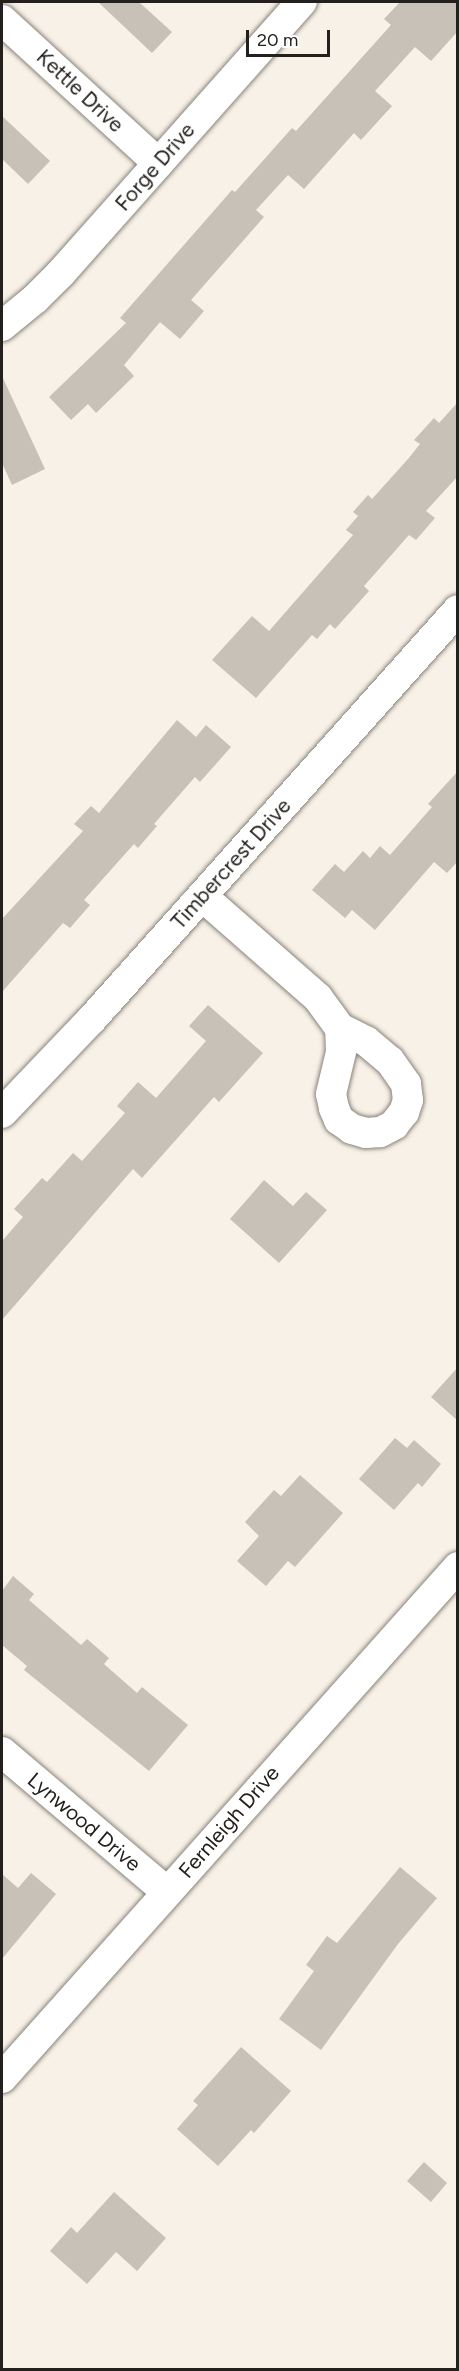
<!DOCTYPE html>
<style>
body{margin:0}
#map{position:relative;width:459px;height:2371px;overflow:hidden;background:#f8f1e8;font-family:Figtree,sans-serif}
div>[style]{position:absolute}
.building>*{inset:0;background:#c7c1b8}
.roads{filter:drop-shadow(0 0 2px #88837a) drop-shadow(0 0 2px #88837a)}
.minor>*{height:30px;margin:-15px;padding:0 15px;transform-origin:15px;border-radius:15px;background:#fff}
span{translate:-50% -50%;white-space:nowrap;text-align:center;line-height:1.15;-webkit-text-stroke:4.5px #fff;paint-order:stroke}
.street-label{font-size:21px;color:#23201d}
.frame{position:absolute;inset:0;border:3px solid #23201d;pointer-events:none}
.scale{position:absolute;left:246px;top:30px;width:84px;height:27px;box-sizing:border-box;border:3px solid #23201d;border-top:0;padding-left:8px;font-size:18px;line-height:21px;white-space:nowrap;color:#23201d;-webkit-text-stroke:4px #fff;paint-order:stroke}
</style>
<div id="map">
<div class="building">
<i style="clip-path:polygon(98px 2px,139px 2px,172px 32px,152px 53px)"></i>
<i style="clip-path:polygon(400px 2px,458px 2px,458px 31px,431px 61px,415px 47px,375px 91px,392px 106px,361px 140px,354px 133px,304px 189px,288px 175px,256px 210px,264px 217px,191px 300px,204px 311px,180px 339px,160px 322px,124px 365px,134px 376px,96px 413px,88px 404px,71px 420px,49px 397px,126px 323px,120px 318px,232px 190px,235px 192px,292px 128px,296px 131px,391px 25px,384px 19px)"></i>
<i style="clip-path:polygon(2px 116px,50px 161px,28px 184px,2px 159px)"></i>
<i style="clip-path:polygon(2px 376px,45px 469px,12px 485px,2px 463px)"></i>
<i style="clip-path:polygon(458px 402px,458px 476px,426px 511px,435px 518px,416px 540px,409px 535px,364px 586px,369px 591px,335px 629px,330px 624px,317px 639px,312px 635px,256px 698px,212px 660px,252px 616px,269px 631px,353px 535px,346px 530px,358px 516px,353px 512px,368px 495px,372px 499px,408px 459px,420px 444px,414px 440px,434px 418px,439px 423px)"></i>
<i style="clip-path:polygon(177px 720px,196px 737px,206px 725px,231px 747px,200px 782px,195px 777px,154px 824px,157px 826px,138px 848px,134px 844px,84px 900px,90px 905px,70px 928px,63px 923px,2px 992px,2px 919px,83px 831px,74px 824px,91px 806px,99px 813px)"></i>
<i style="clip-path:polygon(458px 771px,458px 861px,447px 873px,434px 862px,375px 930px,352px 910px,345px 918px,312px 890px,335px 864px,344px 872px,363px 851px,370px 858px,380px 846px,390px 855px,432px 807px,428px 804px)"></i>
<i style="clip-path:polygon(208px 1005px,263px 1053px,219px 1102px,214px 1097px,142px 1178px,133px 1169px,2px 1320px,2px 1241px,23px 1217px,14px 1209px,42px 1178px,47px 1182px,73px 1153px,82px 1161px,125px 1113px,117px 1106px,138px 1082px,156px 1098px,206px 1041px,189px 1026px)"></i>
<i style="clip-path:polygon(264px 1180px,293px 1206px,306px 1192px,327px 1210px,279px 1263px,230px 1219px)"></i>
<i style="clip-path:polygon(458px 1367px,458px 1421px,431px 1397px)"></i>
<i style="clip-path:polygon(395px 1438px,407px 1448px,414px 1440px,441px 1464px,422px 1487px,418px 1483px,394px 1510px,359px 1479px)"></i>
<i style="clip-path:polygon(300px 1475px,343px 1513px,295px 1567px,288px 1561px,266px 1586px,237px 1561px,259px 1536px,245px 1522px,274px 1490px,281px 1496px)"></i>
<i style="clip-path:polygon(13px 1576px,34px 1594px,29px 1600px,81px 1645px,87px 1639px,109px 1658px,104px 1664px,137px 1693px,142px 1687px,188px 1725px,149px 1771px,24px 1670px,27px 1666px,2px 1645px,2px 1591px)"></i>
<i style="clip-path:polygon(400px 1867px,437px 1898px,398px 1944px,321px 2050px,279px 2019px,314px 1971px,306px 1965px,327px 1936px,337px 1943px)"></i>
<i style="clip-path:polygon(31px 1873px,56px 1894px,2px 1959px,2px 1874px,18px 1888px)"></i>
<i style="clip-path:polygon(241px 2047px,291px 2091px,254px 2133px,251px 2130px,218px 2166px,177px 2129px,198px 2105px,193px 2101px)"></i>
<i style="clip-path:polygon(424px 2162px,447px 2183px,431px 2202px,407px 2181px)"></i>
<i style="clip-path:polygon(114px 2192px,166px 2238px,137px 2271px,116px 2252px,87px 2284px,50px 2251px,71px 2227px,77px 2233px)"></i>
</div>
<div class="roads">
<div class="minor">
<i style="left:2px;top:20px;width:212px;rotate:42.5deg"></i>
<i style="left:2px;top:326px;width:43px;rotate:-39.3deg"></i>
<i style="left:35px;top:299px;width:37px;rotate:-45deg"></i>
<i style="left:61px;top:273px;width:363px;rotate:-48.4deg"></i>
<i style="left:202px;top:896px;width:154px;rotate:41.3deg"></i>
<i style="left:318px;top:998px;width:37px;rotate:54deg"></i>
<i style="left:340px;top:1028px;width:29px;rotate:27deg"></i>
<i style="left:366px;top:1041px;width:31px;rotate:40deg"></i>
<i style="left:390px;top:1061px;width:28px;rotate:55deg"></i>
<i style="left:406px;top:1084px;width:16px;rotate:83deg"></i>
<i style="left:408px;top:1100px;width:13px;rotate:108deg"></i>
<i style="left:404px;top:1112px;width:16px;rotate:128deg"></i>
<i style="left:394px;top:1125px;width:16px;rotate:153deg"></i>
<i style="left:380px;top:1132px;width:14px;rotate:176deg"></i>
<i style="left:366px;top:1133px;width:15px;rotate:-164deg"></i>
<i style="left:352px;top:1129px;width:16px;rotate:-145deg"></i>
<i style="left:339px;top:1120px;width:13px;rotate:-113deg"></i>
<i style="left:334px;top:1108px;width:14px;rotate:-102deg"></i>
<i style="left:331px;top:1094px;width:43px;rotate:-76.6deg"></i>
<i style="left:341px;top:1052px;width:24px;rotate:-92deg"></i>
<i style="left:2px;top:1113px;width:129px;rotate:-46.3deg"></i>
<i style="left:91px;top:1020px;width:550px;rotate:-48.17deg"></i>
<i style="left:2px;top:1752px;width:216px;rotate:40.3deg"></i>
<i style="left:2px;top:2078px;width:685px;rotate:-48.26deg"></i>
</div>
</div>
<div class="street-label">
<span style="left:80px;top:91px;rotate:43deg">Kettle Drive</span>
<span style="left:155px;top:167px;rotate:-49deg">Forge Drive</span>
<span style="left:231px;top:864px;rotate:-48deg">Timbercrest Drive</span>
<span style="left:84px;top:1822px;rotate:40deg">Lynwood Drive</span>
<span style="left:229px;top:1822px;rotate:-49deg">Fernleigh Drive</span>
</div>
<div class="frame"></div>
<div class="scale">20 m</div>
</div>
